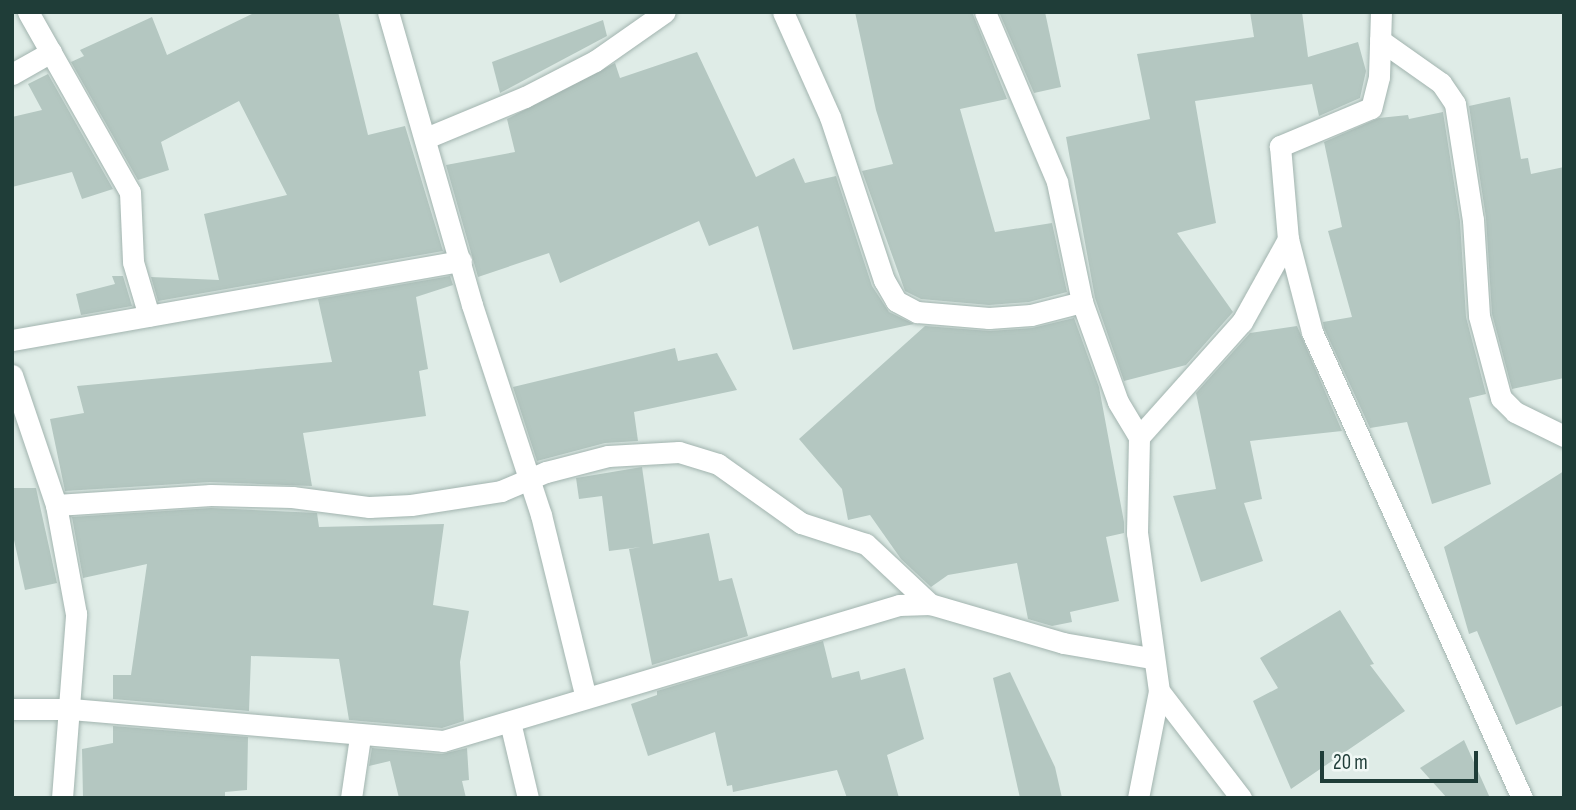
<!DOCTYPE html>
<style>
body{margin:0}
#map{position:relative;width:1576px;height:810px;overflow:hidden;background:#dfece7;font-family:"Sofia Sans Condensed",sans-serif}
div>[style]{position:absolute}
.building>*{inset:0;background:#b4c7c1}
.roads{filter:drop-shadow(0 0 2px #a2b4af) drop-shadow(0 0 2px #a2b4af)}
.street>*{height:21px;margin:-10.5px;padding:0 10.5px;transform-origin:10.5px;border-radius:10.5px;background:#fff}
span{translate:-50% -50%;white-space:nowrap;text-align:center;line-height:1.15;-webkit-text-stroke:7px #f0f8f5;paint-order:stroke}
.frame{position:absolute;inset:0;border:14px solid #1f3d38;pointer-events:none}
.scale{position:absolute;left:1320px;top:751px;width:158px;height:32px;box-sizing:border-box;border:4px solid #1f3d38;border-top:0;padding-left:9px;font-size:21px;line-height:24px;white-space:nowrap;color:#1f3d38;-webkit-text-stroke:5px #f0f8f5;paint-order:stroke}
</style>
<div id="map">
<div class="building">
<i style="clip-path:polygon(256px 12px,338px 12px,368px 135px,405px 126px,443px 251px,158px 301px,151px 277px,219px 280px,204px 214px,287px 195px,239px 101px,161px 142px,169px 170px,138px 180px,71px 62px,84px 56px,80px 50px,152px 17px,167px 55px)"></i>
<i style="clip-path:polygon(855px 12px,972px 12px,1007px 99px,960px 109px,995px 232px,1052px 223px,1067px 292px,1029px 302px,989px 305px,921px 299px,905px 291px,862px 171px,893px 164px,876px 110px)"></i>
<i style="clip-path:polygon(999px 12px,1045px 12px,1061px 87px,1034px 93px)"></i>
<i style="clip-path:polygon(1250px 12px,1302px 12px,1308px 57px,1358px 42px,1366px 71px,1360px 98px,1319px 116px,1312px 84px,1195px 101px,1216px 223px,1177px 233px,1233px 312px,1186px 365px,1124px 381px,1095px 298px,1066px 137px,1150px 119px,1137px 54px,1254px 37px)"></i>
<i style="clip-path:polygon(603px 20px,607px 36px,500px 93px,492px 62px)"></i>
<i style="clip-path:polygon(697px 52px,756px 177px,794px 158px,805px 183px,836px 176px,872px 286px,889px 312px,914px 324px,793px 350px,758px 226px,709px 246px,699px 221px,560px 283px,549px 253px,478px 277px,446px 165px,515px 152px,507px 119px,615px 63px,620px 78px)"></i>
<i style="clip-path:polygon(48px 74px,113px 189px,82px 199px,72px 172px,12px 187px,12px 117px,42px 110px,28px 84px)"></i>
<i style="clip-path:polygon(1510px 97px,1521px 159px,1528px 158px,1531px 174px,1564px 167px,1564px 378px,1512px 389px,1492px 314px,1486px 218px,1469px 106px)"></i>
<i style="clip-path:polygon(1443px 112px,1460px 221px,1466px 317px,1486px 394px,1469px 398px,1491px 484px,1432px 504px,1407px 422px,1370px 428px,1324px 328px,1323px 322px,1352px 317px,1328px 231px,1342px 227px,1324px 142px,1379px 118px,1408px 115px,1409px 119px)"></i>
<i style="clip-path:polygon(112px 276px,123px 276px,132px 306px,81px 315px,76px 294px,115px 284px)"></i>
<i style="clip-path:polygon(450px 276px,453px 285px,416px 297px,428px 369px,419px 371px,426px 416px,303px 433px,312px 486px,210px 482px,65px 491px,50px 419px,84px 413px,77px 386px,332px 362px,318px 299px)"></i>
<i style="clip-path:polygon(1074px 318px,1099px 387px,1124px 522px,1124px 533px,1106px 537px,1119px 601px,1070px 612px,1072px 622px,1052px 626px,1028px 619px,1017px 563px,948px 575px,931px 587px,901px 559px,870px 515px,848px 520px,842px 489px,799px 439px,925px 326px,990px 331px,1032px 328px)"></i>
<i style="clip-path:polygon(1297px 326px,1342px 431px,1250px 441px,1262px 499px,1244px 503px,1263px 561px,1201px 582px,1173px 496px,1216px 489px,1196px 393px,1250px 333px)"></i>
<i style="clip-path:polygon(675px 348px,678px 361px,717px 353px,737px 390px,634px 412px,638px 441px,605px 443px,537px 461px,513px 387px)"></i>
<i style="clip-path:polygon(642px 467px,653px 544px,709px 533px,719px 581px,732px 578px,748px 636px,652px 665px,629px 549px,641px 547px,609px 551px,602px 496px,579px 499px,576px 478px)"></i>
<i style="clip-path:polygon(1564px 471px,1564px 705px,1516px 725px,1477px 631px,1469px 634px,1444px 547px)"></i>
<i style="clip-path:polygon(12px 488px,36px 488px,57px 583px,25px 590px,12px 531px)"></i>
<i style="clip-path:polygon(211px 508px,317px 513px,319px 527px,444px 524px,433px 605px,469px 611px,460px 662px,464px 721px,442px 728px,349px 720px,339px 659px,251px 656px,249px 711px,113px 699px,113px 675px,131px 675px,147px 564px,83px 578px,72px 517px)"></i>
<i style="clip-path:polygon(1340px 610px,1374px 664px,1370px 665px,1405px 711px,1291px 789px,1253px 701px,1278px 688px,1260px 658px)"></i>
<i style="clip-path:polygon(823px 641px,832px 678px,859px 671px,861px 680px,905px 668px,924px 739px,887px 755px,899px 798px,847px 798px,837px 770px,733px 792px,732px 785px,727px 786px,715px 732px,648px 756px,631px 704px,657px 695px,657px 691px)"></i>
<i style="clip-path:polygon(1010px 672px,1055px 767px,1062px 798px,1020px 798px,993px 678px)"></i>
<i style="clip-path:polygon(113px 726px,248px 737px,247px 790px,225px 792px,225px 798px,83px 798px,82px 749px,113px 743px)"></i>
<i style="clip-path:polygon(1464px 740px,1490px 798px,1447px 798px,1420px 768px)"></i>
<i style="clip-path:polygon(372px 748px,442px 754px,467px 748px,469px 780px,462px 781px,466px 798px,399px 798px,390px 761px,369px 766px)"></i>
</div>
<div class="roads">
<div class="street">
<i style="left:28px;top:12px;width:207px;rotate:60.5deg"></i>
<i style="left:130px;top:192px;width:70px;rotate:87.5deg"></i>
<i style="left:133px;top:262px;width:56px;rotate:73.5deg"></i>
<i style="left:388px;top:12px;width:305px;rotate:74deg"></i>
<i style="left:472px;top:305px;width:221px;rotate:71.8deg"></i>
<i style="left:541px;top:515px;width:188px;rotate:76.2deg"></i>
<i style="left:783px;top:12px;width:115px;rotate:65.9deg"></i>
<i style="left:830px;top:117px;width:172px;rotate:71.7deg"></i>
<i style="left:884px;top:280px;width:24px;rotate:60deg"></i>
<i style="left:896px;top:301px;width:24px;rotate:28deg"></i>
<i style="left:917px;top:312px;width:72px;rotate:4.8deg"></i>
<i style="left:989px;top:318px;width:42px;rotate:-4.1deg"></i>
<i style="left:1031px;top:315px;width:53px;rotate:-14.3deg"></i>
<i style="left:985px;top:12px;width:185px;rotate:67deg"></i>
<i style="left:1057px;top:182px;width:123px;rotate:78.2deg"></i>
<i style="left:1082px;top:302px;width:106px;rotate:70.2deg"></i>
<i style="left:1118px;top:402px;width:41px;rotate:59deg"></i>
<i style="left:1381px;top:12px;width:65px;rotate:91.8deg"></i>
<i style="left:1379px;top:77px;width:32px;rotate:104deg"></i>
<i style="left:1371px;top:108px;width:99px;rotate:157.3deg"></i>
<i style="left:1280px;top:146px;width:93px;rotate:85.1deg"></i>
<i style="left:1288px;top:239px;width:96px;rotate:75.5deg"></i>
<i style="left:1312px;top:332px;width:511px;rotate:65.74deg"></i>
<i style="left:1380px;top:40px;width:75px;rotate:35.2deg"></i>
<i style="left:1441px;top:83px;width:25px;rotate:56deg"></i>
<i style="left:1455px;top:104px;width:117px;rotate:81.2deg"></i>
<i style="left:1473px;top:220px;width:96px;rotate:86.4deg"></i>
<i style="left:1479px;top:316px;width:85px;rotate:75deg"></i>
<i style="left:1501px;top:398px;width:20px;rotate:45deg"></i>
<i style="left:1515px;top:412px;width:55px;rotate:26.1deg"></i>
<i style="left:12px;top:74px;width:45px;rotate:-29.4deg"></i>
<i style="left:426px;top:138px;width:107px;rotate:-22.5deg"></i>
<i style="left:525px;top:97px;width:79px;rotate:-27.2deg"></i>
<i style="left:595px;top:61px;width:85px;rotate:-35deg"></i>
<i style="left:12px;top:340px;width:456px;rotate:-10deg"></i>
<i style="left:12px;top:375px;width:137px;rotate:71.3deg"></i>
<i style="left:1159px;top:691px;width:135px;rotate:52.5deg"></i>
<i style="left:12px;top:709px;width:59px"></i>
<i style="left:71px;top:709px;width:373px;rotate:4.9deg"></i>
<i style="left:443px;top:741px;width:476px;rotate:-16.6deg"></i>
<i style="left:899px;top:605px;width:31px;rotate:-2deg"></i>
<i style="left:930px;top:604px;width:139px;rotate:16.3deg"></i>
<i style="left:1063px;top:643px;width:89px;rotate:9.7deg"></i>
<i style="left:510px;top:722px;width:78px;rotate:76.7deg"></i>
<i style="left:62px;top:798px;width:185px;rotate:-85.6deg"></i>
<i style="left:76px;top:614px;width:111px;rotate:-100.4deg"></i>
<i style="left:56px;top:505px;width:155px;rotate:-3.7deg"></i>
<i style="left:211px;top:495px;width:81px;rotate:1.4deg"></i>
<i style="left:292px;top:497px;width:78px;rotate:7.4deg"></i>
<i style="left:369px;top:507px;width:42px;rotate:-2.7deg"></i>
<i style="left:411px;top:505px;width:91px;rotate:-8.8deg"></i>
<i style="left:501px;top:491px;width:49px;rotate:-22.9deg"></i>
<i style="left:546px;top:472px;width:64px;rotate:-14.5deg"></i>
<i style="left:608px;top:456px;width:71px;rotate:-3.2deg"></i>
<i style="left:679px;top:452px;width:41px;rotate:17.1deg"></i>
<i style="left:718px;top:464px;width:102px;rotate:35.4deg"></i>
<i style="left:801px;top:523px;width:68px;rotate:17.9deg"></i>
<i style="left:866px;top:544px;width:88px;rotate:43.2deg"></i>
<i style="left:351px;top:798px;width:62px;rotate:-81.6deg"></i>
<i style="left:1138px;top:798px;width:109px;rotate:-78.9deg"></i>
<i style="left:1159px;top:691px;width:160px;rotate:-97.9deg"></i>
<i style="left:1137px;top:533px;width:96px;rotate:-88.8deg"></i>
<i style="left:1139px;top:437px;width:154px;rotate:-48.2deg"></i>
<i style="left:1242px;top:322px;width:95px;rotate:-61deg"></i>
</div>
</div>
<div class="frame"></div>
<div class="scale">20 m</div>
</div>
